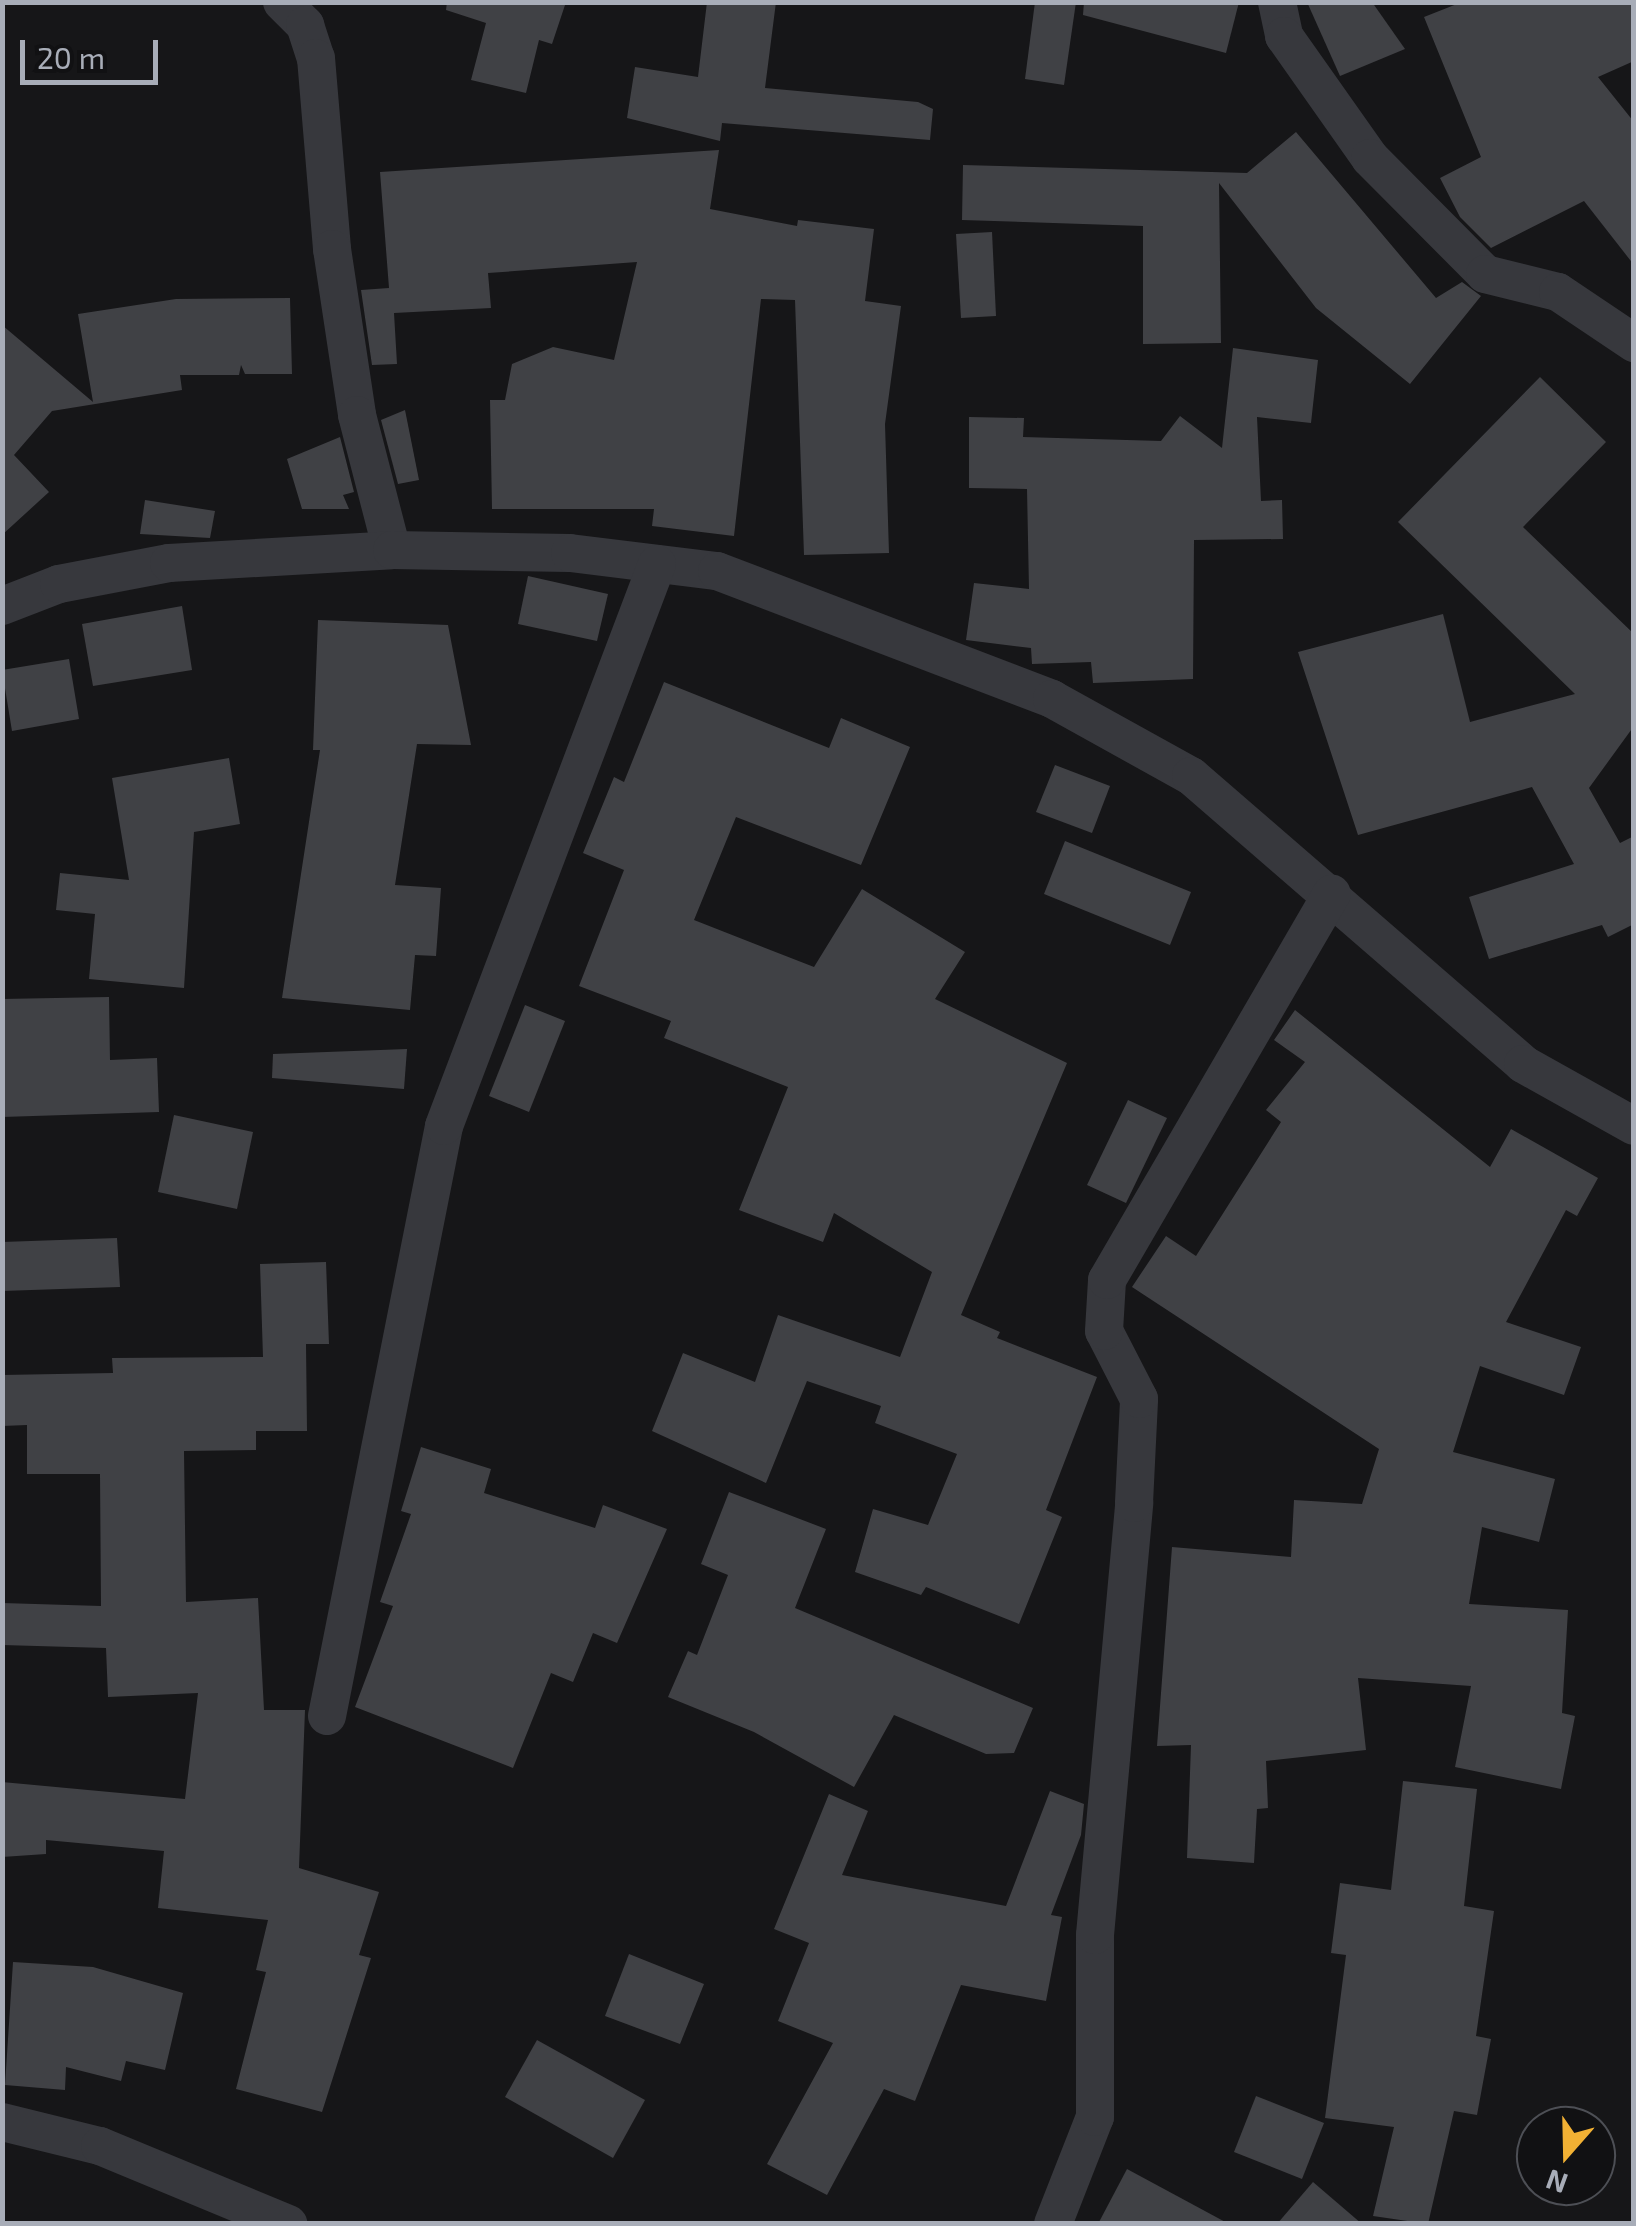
<!DOCTYPE html>
<style>
body{margin:0}
#map{position:relative;width:1636px;height:2226px;overflow:hidden;background:#161618;font-family:"Exo 2",sans-serif}
div>[style]{position:absolute}
.building>*{inset:0;background:#404145}
.minor>*{height:38px;margin:-19px;padding:0 19px;transform-origin:19px;border-radius:19px;background:#37383d}
span{translate:-50% -50%;white-space:nowrap;text-align:center;line-height:1.15;-webkit-text-stroke:8px #111113;paint-order:stroke}
.frame{position:absolute;inset:0;border:5px solid #a8adb8;pointer-events:none}
.north{position:absolute;left:1516px;top:2106px;width:100px;height:100px;box-sizing:border-box;background:#111113;border:2px solid #4d4f55;border-radius:50%;rotate:200deg;font-size:28px;font-weight:700;line-height:40px;text-align:center;color:#a8adb8}
.north::after{content:'';display:block;margin:auto;width:35px;height:45px;background:#f2b134;clip-path:polygon(50% 0,100% 100%,50% 72%,0 100%)}
.scale{position:absolute;left:20px;top:40px;width:138px;height:45px;box-sizing:border-box;border:5px solid #a8adb8;border-top:0;padding-left:12px;font-size:30px;line-height:35px;white-space:nowrap;color:#a8adb8;-webkit-text-stroke:8px #111113;paint-order:stroke}
</style>
<div id="map">
<div class="building">
<i style="clip-path:polygon(447px 2px,566px 2px,552px 44px,539px 40px,526px 93px,471px 80px,486px 23px,446px 10px)"></i>
<i style="clip-path:polygon(707px 2px,776px 2px,765px 88px,918px 102px,933px 109px,930px 140px,722px 123px,720px 141px,627px 118px,635px 67px,698px 77px)"></i>
<i style="clip-path:polygon(1035px 2px,1076px 2px,1064px 85px,1025px 79px)"></i>
<i style="clip-path:polygon(1084px 2px,1239px 2px,1226px 53px,1083px 15px)"></i>
<i style="clip-path:polygon(1307px 2px,1372px 2px,1405px 49px,1340px 76px)"></i>
<i style="clip-path:polygon(1462px 2px,1634px 2px,1634px 61px,1598px 77px,1634px 122px,1634px 265px,1584px 201px,1491px 248px,1460px 217px,1440px 178px,1481px 157px,1424px 17px)"></i>
<i style="clip-path:polygon(1296px 132px,1436px 298px,1462px 282px,1481px 296px,1410px 384px,1316px 308px,1219px 183px,1221px 343px,1143px 344px,1143px 226px,962px 220px,963px 165px,1247px 173px)"></i>
<i style="clip-path:polygon(719px 150px,710px 209px,797px 226px,798px 220px,874px 229px,865px 301px,901px 306px,885px 424px,889px 553px,804px 555px,795px 300px,761px 299px,734px 536px,652px 526px,654px 509px,492px 509px,490px 400px,505px 400px,512px 364px,553px 347px,614px 360px,637px 262px,488px 273px,491px 308px,394px 313px,397px 364px,372px 365px,361px 290px,389px 288px,380px 172px)"></i>
<i style="clip-path:polygon(992px 232px,996px 316px,961px 318px,956px 234px)"></i>
<i style="clip-path:polygon(290px 298px,292px 374px,245px 374px,241px 365px,239px 375px,180px 375px,182px 390px,52px 411px,14px 455px,49px 492px,2px 535px,2px 325px,93px 402px,78px 314px,176px 299px)"></i>
<i style="clip-path:polygon(1233px 348px,1318px 360px,1311px 423px,1257px 417px,1261px 501px,1282px 500px,1283px 539px,1194px 540px,1193px 679px,1093px 683px,1091px 662px,1032px 664px,1031px 648px,966px 640px,974px 583px,1029px 589px,1027px 489px,969px 488px,969px 417px,1024px 418px,1023px 437px,1161px 441px,1180px 416px,1222px 448px)"></i>
<i style="clip-path:polygon(1540px 377px,1606px 442px,1523px 527px,1634px 634px,1634px 726px,1589px 788px,1620px 843px,1634px 836px,1634px 924px,1608px 937px,1602px 925px,1489px 959px,1469px 897px,1574px 864px,1532px 787px,1358px 835px,1298px 652px,1443px 614px,1470px 722px,1575px 694px,1398px 522px)"></i>
<i style="clip-path:polygon(405px 410px,419px 480px,398px 484px,381px 420px)"></i>
<i style="clip-path:polygon(340px 437px,354px 492px,343px 495px,349px 509px,302px 509px,287px 459px)"></i>
<i style="clip-path:polygon(145px 500px,215px 511px,210px 538px,140px 534px)"></i>
<i style="clip-path:polygon(528px 576px,608px 594px,597px 641px,518px 624px)"></i>
<i style="clip-path:polygon(182px 606px,192px 670px,93px 686px,82px 624px)"></i>
<i style="clip-path:polygon(318px 620px,448px 625px,471px 745px,417px 744px,395px 885px,441px 888px,436px 956px,415px 955px,410px 1010px,282px 998px,320px 750px,313px 750px)"></i>
<i style="clip-path:polygon(69px 659px,79px 719px,12px 731px,2px 670px)"></i>
<i style="clip-path:polygon(664px 682px,829px 748px,841px 718px,910px 747px,861px 865px,736px 817px,694px 920px,814px 967px,862px 889px,965px 952px,935px 999px,1067px 1063px,961px 1315px,1000px 1332px,997px 1338px,1097px 1377px,1046px 1510px,1062px 1517px,1019px 1624px,926px 1587px,921px 1595px,855px 1572px,873px 1509px,928px 1525px,957px 1454px,875px 1423px,881px 1406px,807px 1381px,766px 1483px,652px 1431px,683px 1353px,755px 1382px,778px 1315px,900px 1357px,932px 1272px,834px 1213px,823px 1242px,739px 1210px,788px 1087px,664px 1038px,671px 1021px,579px 986px,624px 870px,583px 853px,614px 777px,624px 782px)"></i>
<i style="clip-path:polygon(229px 758px,240px 824px,194px 832px,184px 988px,89px 979px,95px 914px,56px 910px,60px 873px,129px 880px,112px 778px)"></i>
<i style="clip-path:polygon(1055px 765px,1110px 786px,1092px 833px,1036px 812px)"></i>
<i style="clip-path:polygon(1065px 841px,1191px 892px,1170px 945px,1044px 894px)"></i>
<i style="clip-path:polygon(109px 997px,110px 1060px,157px 1058px,159px 1112px,2px 1117px,2px 999px)"></i>
<i style="clip-path:polygon(525px 1005px,565px 1021px,529px 1112px,489px 1096px)"></i>
<i style="clip-path:polygon(1295px 1010px,1490px 1167px,1511px 1129px,1598px 1178px,1577px 1216px,1566px 1210px,1506px 1322px,1581px 1347px,1564px 1395px,1480px 1366px,1453px 1452px,1555px 1479px,1539px 1542px,1482px 1527px,1469px 1604px,1568px 1610px,1562px 1713px,1575px 1716px,1561px 1789px,1455px 1767px,1471px 1686px,1358px 1678px,1366px 1750px,1266px 1761px,1268px 1808px,1257px 1809px,1254px 1863px,1187px 1858px,1191px 1745px,1157px 1746px,1172px 1547px,1291px 1557px,1294px 1500px,1362px 1504px,1379px 1449px,1132px 1287px,1166px 1236px,1196px 1256px,1281px 1122px,1266px 1110px,1305px 1062px,1274px 1040px)"></i>
<i style="clip-path:polygon(407px 1049px,404px 1089px,272px 1078px,273px 1054px)"></i>
<i style="clip-path:polygon(1128px 1100px,1167px 1118px,1126px 1203px,1087px 1185px)"></i>
<i style="clip-path:polygon(174px 1115px,253px 1132px,237px 1209px,158px 1192px)"></i>
<i style="clip-path:polygon(117px 1238px,120px 1287px,2px 1291px,2px 1242px)"></i>
<i style="clip-path:polygon(326px 1262px,329px 1344px,306px 1344px,307px 1431px,256px 1431px,256px 1450px,184px 1451px,186px 1602px,258px 1598px,264px 1710px,305px 1710px,299px 1868px,379px 1892px,359px 1955px,371px 1958px,322px 2112px,236px 2089px,266px 1972px,256px 1970px,268px 1920px,158px 1908px,164px 1851px,46px 1840px,46px 1854px,2px 1857px,2px 1782px,185px 1799px,198px 1693px,108px 1697px,106px 1648px,2px 1645px,2px 1603px,101px 1606px,100px 1474px,27px 1474px,27px 1425px,2px 1426px,2px 1375px,113px 1373px,112px 1358px,263px 1357px,260px 1264px)"></i>
<i style="clip-path:polygon(421px 1447px,491px 1469px,484px 1493px,595px 1528px,603px 1505px,667px 1529px,617px 1643px,593px 1633px,573px 1682px,551px 1673px,513px 1768px,355px 1707px,393px 1606px,380px 1602px,411px 1514px,401px 1511px)"></i>
<i style="clip-path:polygon(729px 1492px,826px 1529px,795px 1608px,1033px 1708px,1014px 1753px,986px 1754px,894px 1715px,854px 1787px,754px 1732px,668px 1697px,688px 1651px,697px 1655px,728px 1575px,701px 1564px)"></i>
<i style="clip-path:polygon(1403px 1781px,1477px 1789px,1464px 1906px,1494px 1911px,1476px 2036px,1491px 2039px,1477px 2115px,1454px 2111px,1428px 2224px,1373px 2216px,1394px 2127px,1325px 2118px,1346px 1955px,1331px 1953px,1340px 1883px,1391px 1890px)"></i>
<i style="clip-path:polygon(1050px 1791px,1084px 1804px,1081px 1835px,1051px 1915px,1062px 1917px,1046px 2001px,961px 1985px,915px 2101px,884px 2089px,827px 2195px,767px 2164px,833px 2043px,778px 2021px,809px 1943px,774px 1929px,829px 1794px,868px 1811px,842px 1875px,1006px 1906px)"></i>
<i style="clip-path:polygon(629px 1954px,704px 1984px,680px 2044px,605px 2016px)"></i>
<i style="clip-path:polygon(13px 1962px,93px 1967px,183px 1993px,165px 2070px,126px 2061px,121px 2081px,66px 2067px,65px 2090px,5px 2085px)"></i>
<i style="clip-path:polygon(537px 2040px,645px 2100px,613px 2158px,505px 2097px)"></i>
<i style="clip-path:polygon(1256px 2096px,1324px 2123px,1302px 2179px,1234px 2152px)"></i>
<i style="clip-path:polygon(1127px 2169px,1229px 2224px,1098px 2224px)"></i>
<i style="clip-path:polygon(1313px 2182px,1362px 2224px,1277px 2224px)"></i>
</div>
<div class="minor">
<i style="left:282px;top:2px;width:33px;rotate:45deg"></i>
<i style="left:305px;top:25px;width:35px;rotate:72deg"></i>
<i style="left:316px;top:58px;width:192px;rotate:85.2deg"></i>
<i style="left:332px;top:249px;width:168px;rotate:81.4deg"></i>
<i style="left:357px;top:415px;width:139px;rotate:75.5deg"></i>
<i style="left:1277px;top:2px;width:35px;rotate:78deg"></i>
<i style="left:1284px;top:36px;width:149px;rotate:54.8deg"></i>
<i style="left:1370px;top:158px;width:163px;rotate:45.2deg"></i>
<i style="left:1485px;top:274px;width:75px;rotate:13.9deg"></i>
<i style="left:1558px;top:292px;width:92px;rotate:33.9deg"></i>
<i style="left:2px;top:606px;width:61px;rotate:-21.1deg"></i>
<i style="left:59px;top:584px;width:112px;rotate:-10.8deg"></i>
<i style="left:169px;top:563px;width:223px;rotate:-3.3deg"></i>
<i style="left:392px;top:550px;width:178px;rotate:1deg"></i>
<i style="left:570px;top:553px;width:148px;rotate:7deg"></i>
<i style="left:717px;top:571px;width:359px;rotate:20.9deg"></i>
<i style="left:1052px;top:699px;width:159px;rotate:29deg"></i>
<i style="left:1191px;top:776px;width:440px;rotate:40.9deg"></i>
<i style="left:1523px;top:1064px;width:127px;rotate:29.2deg"></i>
<i style="left:327px;top:1716px;width:601px;rotate:-78.78deg"></i>
<i style="left:444px;top:1126px;width:601px;rotate:-69.24deg"></i>
<i style="left:2px;top:2122px;width:101px;rotate:13.8deg"></i>
<i style="left:100px;top:2146px;width:204px;rotate:22.5deg"></i>
<i style="left:1053px;top:2224px;width:115px;rotate:-68.6deg"></i>
<i style="left:1095px;top:2117px;width:182px;rotate:-90deg"></i>
<i style="left:1095px;top:1935px;width:434px;rotate:-84.8deg"></i>
<i style="left:1134px;top:1503px;width:104px;rotate:-87.2deg"></i>
<i style="left:1139px;top:1399px;width:76px;rotate:-117.2deg"></i>
<i style="left:1104px;top:1331px;width:51px;rotate:-86.6deg"></i>
<i style="left:1107px;top:1280px;width:447px;rotate:-59.8deg"></i>
</div>
<div class="frame"></div>
<div class="north">N</div>
<div class="scale">20 m</div>
</div>
